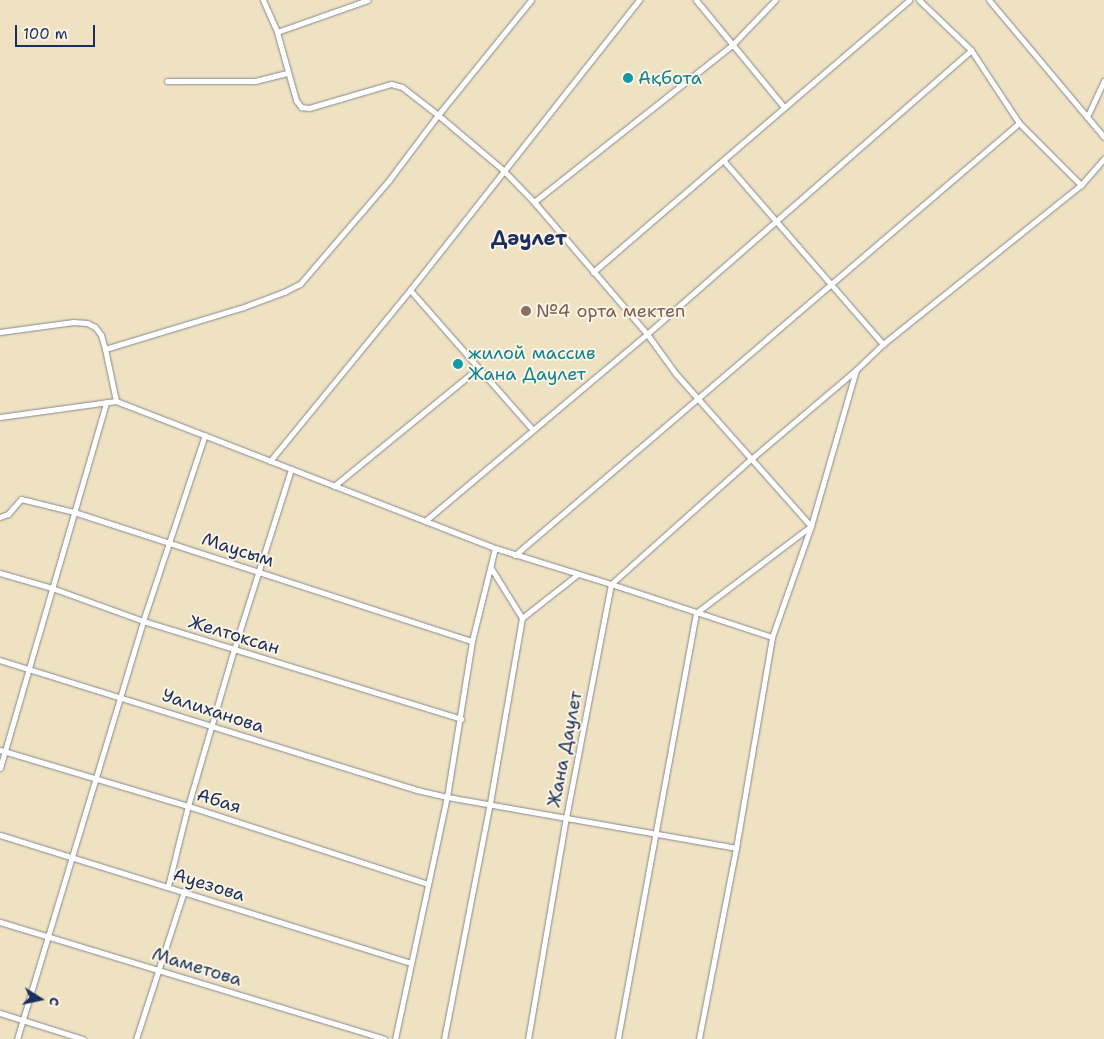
<!DOCTYPE html>
<meta charset="utf-8">
<style>
body{margin:0}
#map{position:relative;width:1104px;height:1039px;overflow:hidden;background:#efe2c2;font-family:"Shantell Sans",sans-serif}
div>[style]{position:absolute}
.roads{filter:drop-shadow(0 0 1px #858890) drop-shadow(0 0 1px #858890)}
.minor>*{height:5px;margin:-2.5px;padding:0 2.5px;transform-origin:2.5px;border-radius:2.5px;background:#fff}
.dots>*{width:14px;height:14px;translate:-50% -50%;box-sizing:border-box;border:2px solid #fcf5e5;border-radius:50%}
span{translate:-50% -50%;white-space:nowrap;text-align:center;line-height:1.15;-webkit-text-stroke:4px #fcf5e5;paint-order:stroke}
.culture-label{font-size:18px;color:#0d838f}
.left{translate:0 -50%;text-align:left}
.education-label{font-size:18px;color:#785e54}
.street-label{font-size:18px;color:#1b2f5e}
.quarter-label{font-size:20px;color:#1b2f5e;font-weight:700}
.north{position:absolute;left:15px;top:974px;width:50px;height:50px;-webkit-text-stroke:4px #fcf5e5;paint-order:stroke;rotate:100deg;font-size:14px;font-weight:700;line-height:20px;text-align:center;color:#1b2f5e}
.north::after{content:'';display:block;margin:auto;width:18px;height:22px;background:#1b2f5e;clip-path:polygon(50% 0,100% 100%,50% 72%,0 100%)}
.scale{position:absolute;left:15px;top:25px;width:80px;height:22px;box-sizing:border-box;border:2px solid #1b2f5e;border-top:0;padding-left:6px;font-size:15px;line-height:18px;white-space:nowrap;color:#1b2f5e;-webkit-text-stroke:4px #fcf5e5;paint-order:stroke}
</style>
<div id="map">
<div class="roads">
<div class="minor">
<i style="left:263px;top:0;width:35px;rotate:66deg"></i>
<i style="left:277px;top:32px;width:71px;rotate:74.4deg"></i>
<i style="left:296px;top:100px;width:9px;rotate:54deg"></i>
<i style="left:301px;top:107px;width:8px;rotate:7deg"></i>
<i style="left:309px;top:108px;width:85px;rotate:-16.3deg"></i>
<i style="left:391px;top:84px;width:11px;rotate:15deg"></i>
<i style="left:402px;top:87px;width:46px;rotate:37.9deg"></i>
<i style="left:438px;top:115px;width:85px;rotate:40.2deg"></i>
<i style="left:503px;top:170px;width:45px;rotate:45.9deg"></i>
<i style="left:534px;top:202px;width:174px;rotate:49.4deg"></i>
<i style="left:647px;top:334px;width:49px;rotate:54.1deg"></i>
<i style="left:676px;top:374px;width:203px;rotate:48.4deg"></i>
<i style="left:811px;top:526px;width:144px;rotate:142.9deg"></i>
<i style="left:696px;top:613px;width:433px;rotate:100.4deg"></i>
<i style="left:696px;top:0;width:139px;rotate:50.6deg"></i>
<i style="left:919px;top:0;width:72px;rotate:43.9deg"></i>
<i style="left:971px;top:50px;width:87px;rotate:56.7deg"></i>
<i style="left:1019px;top:123px;width:88px;rotate:45deg"></i>
<i style="left:989px;top:0;width:179px;rotate:50deg"></i>
<i style="left:277px;top:32px;width:96px;rotate:-19.4deg"></i>
<i style="left:167px;top:81px;width:88px"></i>
<i style="left:255px;top:81px;width:34px;rotate:-14deg"></i>
<i style="left:1087px;top:117px;width:40px;rotate:-65deg"></i>
<i style="left:723px;top:160px;width:244px;rotate:49deg"></i>
<i style="left:534px;top:202px;width:254px;rotate:-38.4deg"></i>
<i style="left:733px;top:44px;width:61px;rotate:-46.3deg"></i>
<i style="left:593px;top:272px;width:417px;rotate:-40.7deg"></i>
<i style="left:0;top:332px;width:74px;rotate:-7.8deg"></i>
<i style="left:73px;top:322px;width:14px;rotate:4deg"></i>
<i style="left:87px;top:323px;width:9px;rotate:27deg"></i>
<i style="left:95px;top:327px;width:10px;rotate:53deg"></i>
<i style="left:101px;top:335px;width:15px;rotate:74deg"></i>
<i style="left:116px;top:401px;width:53px;rotate:-101.9deg"></i>
<i style="left:105px;top:349px;width:142px;rotate:-16.8deg"></i>
<i style="left:241px;top:308px;width:46px;rotate:-20.4deg"></i>
<i style="left:284px;top:292px;width:18px;rotate:-27deg"></i>
<i style="left:300px;top:284px;width:137px;rotate:-49.4deg"></i>
<i style="left:389px;top:180px;width:81px;rotate:-53deg"></i>
<i style="left:438px;top:115px;width:148px;rotate:-51deg"></i>
<i style="left:0;top:417px;width:117px;rotate:-7.9deg"></i>
<i style="left:116px;top:401px;width:407px;rotate:21.2deg"></i>
<i style="left:495px;top:548px;width:96px;rotate:103.9deg"></i>
<i style="left:472px;top:641px;width:158px;rotate:99.1deg"></i>
<i style="left:447px;top:797px;width:31px;rotate:-167deg"></i>
<i style="left:417px;top:790px;width:437px;rotate:-162.7deg"></i>
<i style="left:533px;top:430px;width:186px;rotate:-131.3deg"></i>
<i style="left:410px;top:290px;width:370px;rotate:-51.7deg"></i>
<i style="left:270px;top:461px;width:221px;rotate:-50.7deg"></i>
<i style="left:334px;top:486px;width:186px;rotate:-39.3deg"></i>
<i style="left:0;top:517px;width:9px;rotate:-21deg"></i>
<i style="left:8px;top:514px;width:20px;rotate:-49deg"></i>
<i style="left:21px;top:499px;width:55px;rotate:13.8deg"></i>
<i style="left:74px;top:512px;width:418px;rotate:18deg"></i>
<i style="left:425px;top:521px;width:290px;rotate:-40.1deg"></i>
<i style="left:647px;top:334px;width:431px;rotate:-41.2deg"></i>
<i style="left:495px;top:548px;width:121px;rotate:17.2deg"></i>
<i style="left:611px;top:584px;width:237px;rotate:100.9deg"></i>
<i style="left:566px;top:817px;width:225px;rotate:99.7deg"></i>
<i style="left:515px;top:555px;width:664px;rotate:-40.6deg"></i>
<i style="left:0;top:573px;width:54px;rotate:16.1deg"></i>
<i style="left:52px;top:588px;width:97px;rotate:19.9deg"></i>
<i style="left:143px;top:621px;width:333px;rotate:17.1deg"></i>
<i style="left:522px;top:618px;width:71px;rotate:-38.2deg"></i>
<i style="left:772px;top:637px;width:118px;rotate:-70.6deg"></i>
<i style="left:811px;top:526px;width:162px;rotate:-73.9deg"></i>
<i style="left:856px;top:370px;width:37px;rotate:-44deg"></i>
<i style="left:883px;top:344px;width:254px;rotate:-38.8deg"></i>
<i style="left:1081px;top:185px;width:35px;rotate:-49deg"></i>
<i style="left:0;top:750px;width:196px;rotate:16.6deg"></i>
<i style="left:188px;top:806px;width:252px;rotate:18deg"></i>
<i style="left:0;top:768px;width:381px;rotate:-73.8deg"></i>
<i style="left:0;top:835px;width:430px;rotate:17.3deg"></i>
<i style="left:736px;top:848px;width:214px;rotate:-80.3deg"></i>
<i style="left:772px;top:637px;width:169px;rotate:-161.8deg"></i>
<i style="left:611px;top:584px;width:188px;rotate:-41.8deg"></i>
<i style="left:751px;top:459px;width:138px;rotate:-40.3deg"></i>
<i style="left:168px;top:886px;width:82px;rotate:-76deg"></i>
<i style="left:188px;top:806px;width:164px;rotate:-73.7deg"></i>
<i style="left:234px;top:649px;width:189px;rotate:-72.4deg"></i>
<i style="left:0;top:922px;width:402px;rotate:16.9deg"></i>
<i style="left:0;top:1013px;width:87px;rotate:17.4deg"></i>
<i style="left:17px;top:1039px;width:437px;rotate:-73.2deg"></i>
<i style="left:143px;top:621px;width:196px;rotate:-71.6deg"></i>
<i style="left:136px;top:1039px;width:156px;rotate:-72deg"></i>
<i style="left:395px;top:1039px;width:248px;rotate:-77.9deg"></i>
<i style="left:447px;top:797px;width:293px;rotate:10deg"></i>
<i style="left:736px;top:848px;width:195px;rotate:101deg"></i>
<i style="left:444px;top:1039px;width:240px;rotate:-79deg"></i>
<i style="left:490px;top:803px;width:188px;rotate:-80.2deg"></i>
<i style="left:522px;top:618px;width:59px;rotate:-121.8deg"></i>
</div>
</div>
<div class="dots">
<i style="left:628px;top:78px;background:#0f9aa8"></i>
<i style="left:526px;top:311px;background:#8d6e63"></i>
<i style="left:458px;top:364px;background:#0f9aa8"></i>
</div>
<div class="culture-label">
<span class="left" style="left:638px;top:78px">Ақбота</span>
<span class="left" style="left:468px;top:364px">жилой массив<br>Жана Даулет</span>
</div>
<div class="education-label">
<span class="left" style="left:536px;top:311px">№4 орта мектеп</span>
</div>
<div class="street-label">
<span style="left:238px;top:550px;rotate:18deg">Маусым</span>
<span style="left:234px;top:635px;rotate:17deg">Желтоксан</span>
<span style="left:213px;top:711px;rotate:18deg">Уалиханова</span>
<span style="left:565px;top:749px;rotate:-79deg">Жана Даулет</span>
<span style="left:219px;top:801px;rotate:18deg">Абая</span>
<span style="left:209px;top:885px;rotate:17deg">Ауезова</span>
<span style="left:197px;top:967px;rotate:17deg">Маметова</span>
</div>
<div class="quarter-label">
<span style="left:529px;top:238px">Дәулет</span>
</div>
<div class="north">С</div>
<div class="scale">100 m</div>
</div>
